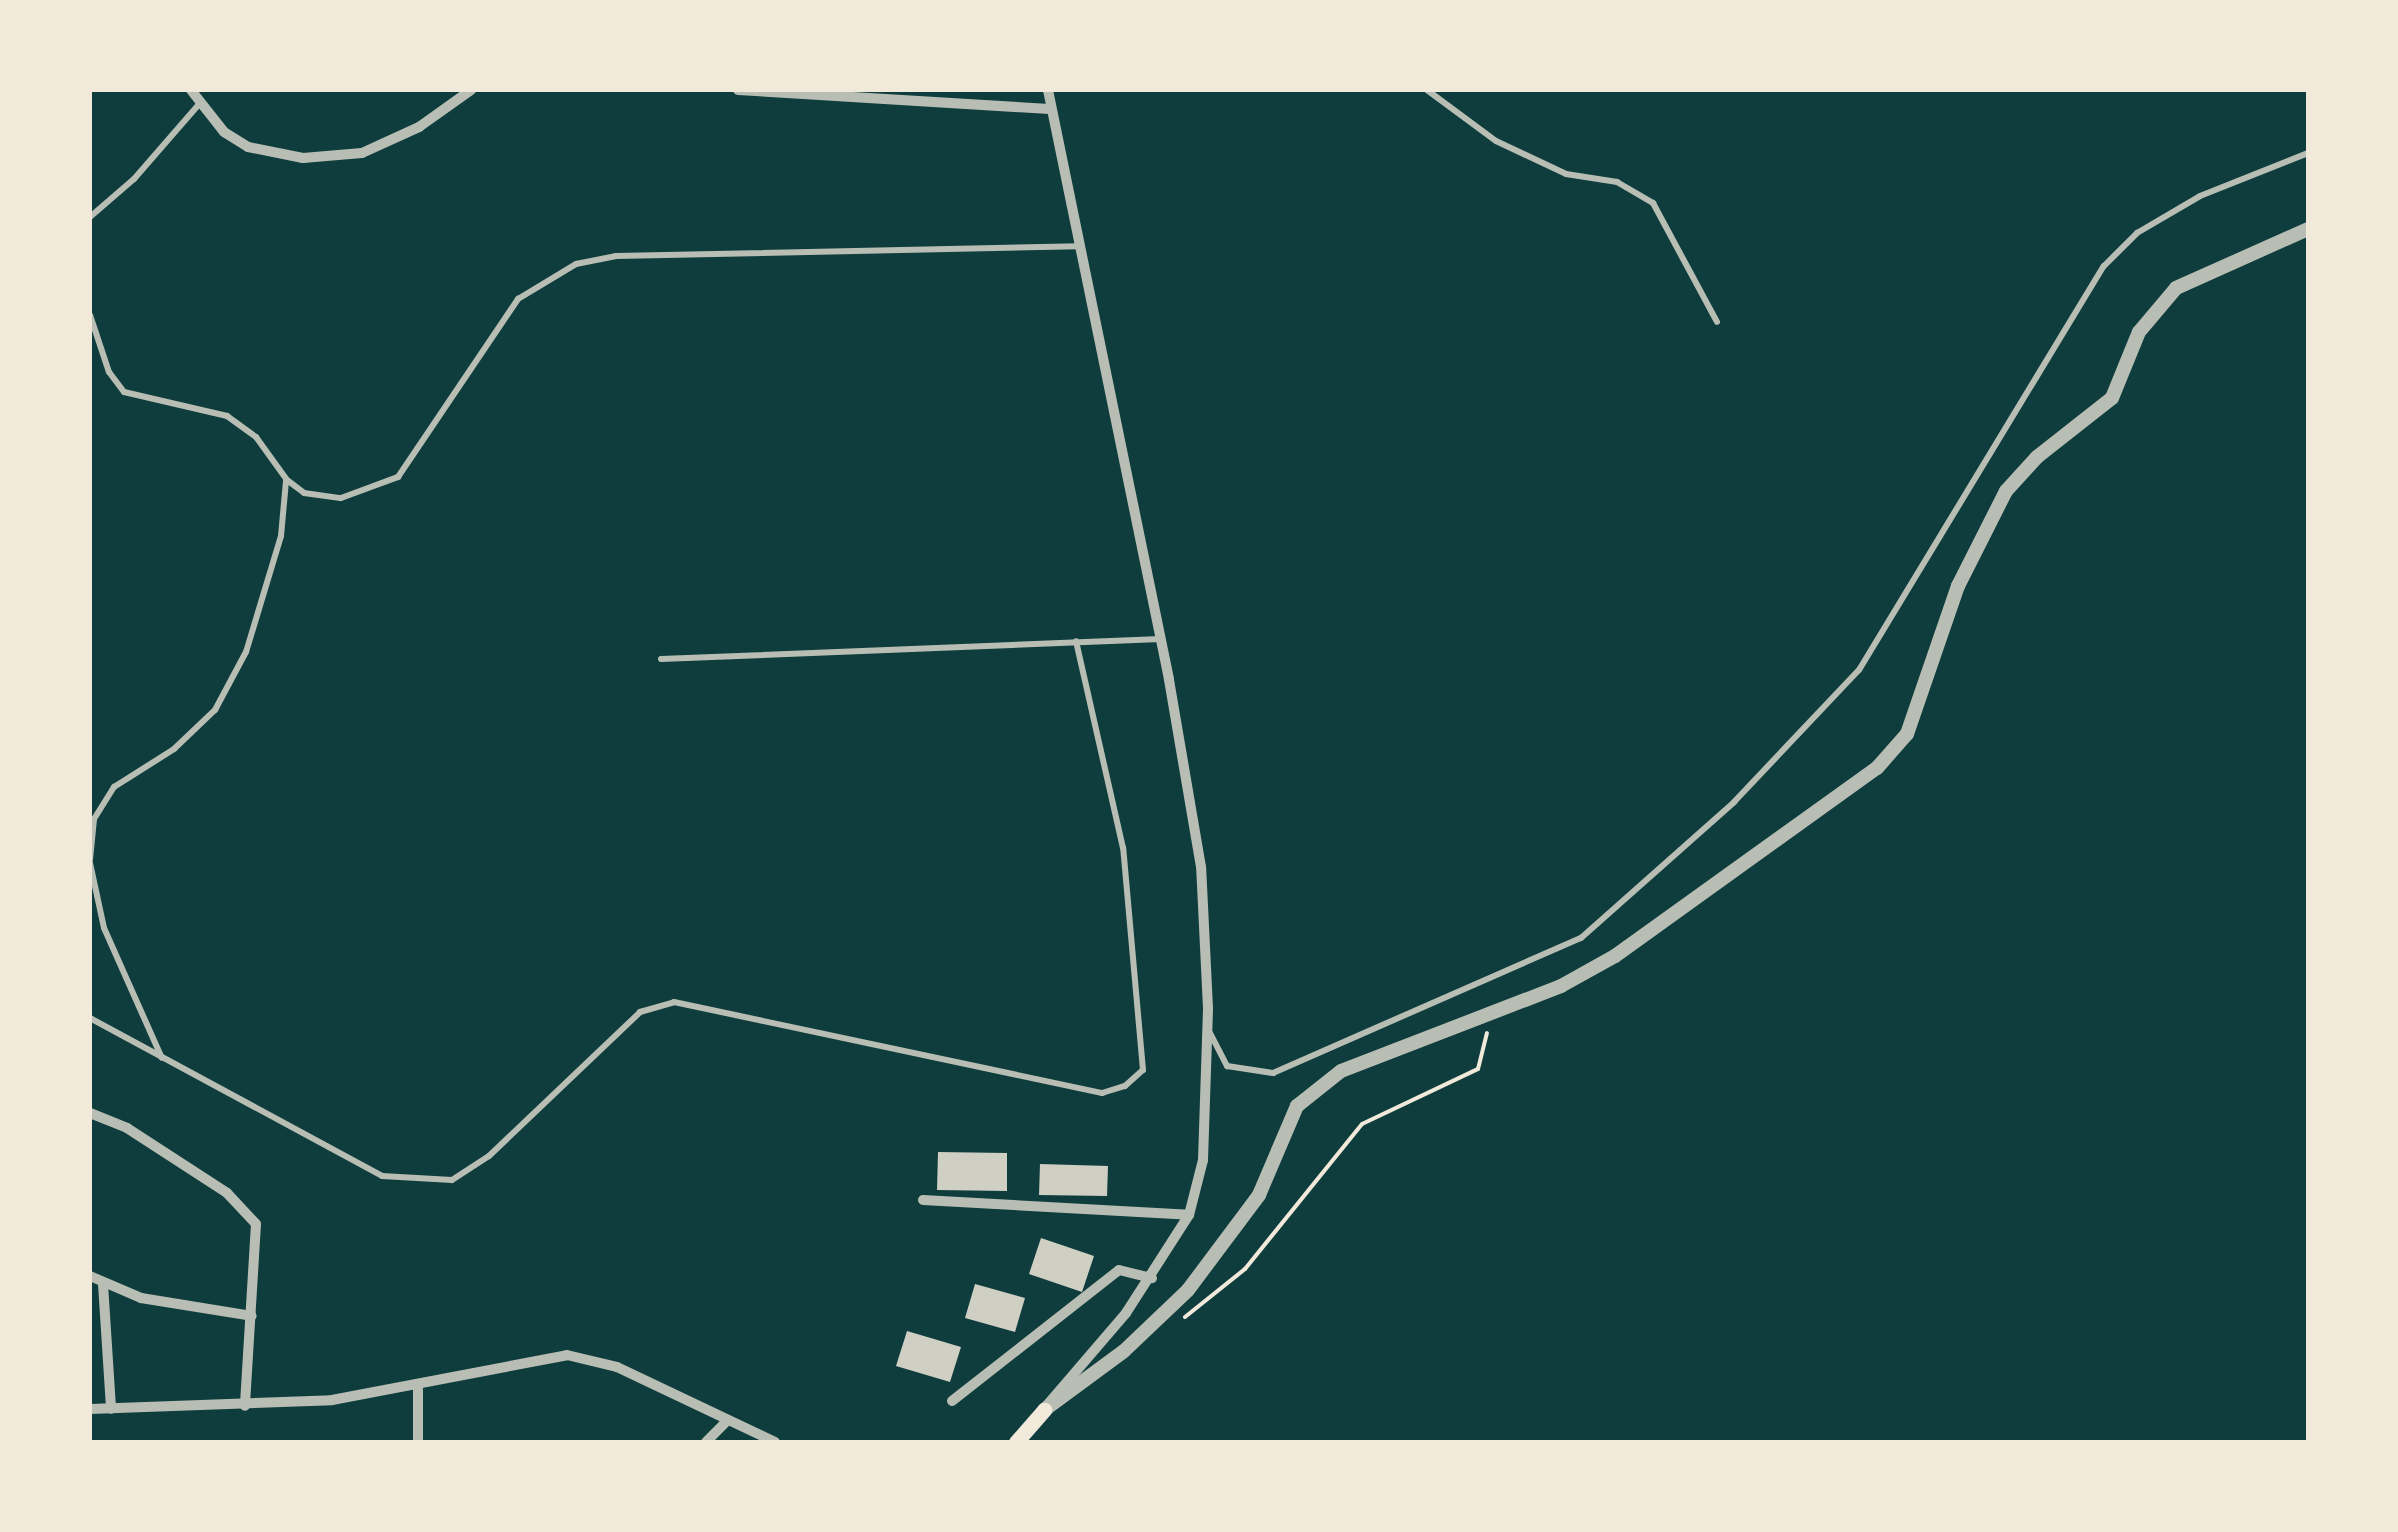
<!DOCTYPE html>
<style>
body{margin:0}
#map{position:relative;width:2398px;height:1532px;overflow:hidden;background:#0f3d3e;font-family:"Open Sans",sans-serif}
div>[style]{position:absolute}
.building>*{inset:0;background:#cfcfc3}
.path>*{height:4px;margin:-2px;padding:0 2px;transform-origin:2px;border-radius:2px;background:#f1e9da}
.service>*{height:6px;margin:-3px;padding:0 3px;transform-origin:3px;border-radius:3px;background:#b8beb3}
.minor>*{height:10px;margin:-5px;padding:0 5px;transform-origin:5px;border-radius:5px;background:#b8beb3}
.tertiary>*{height:14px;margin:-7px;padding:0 7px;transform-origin:7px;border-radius:7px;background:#b8beb3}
.secondary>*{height:15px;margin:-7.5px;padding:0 7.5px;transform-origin:7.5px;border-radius:7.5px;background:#f1e9da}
span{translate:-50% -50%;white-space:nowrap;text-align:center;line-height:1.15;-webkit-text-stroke:8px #f1e9da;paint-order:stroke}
.frame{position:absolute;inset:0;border:92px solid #f1e9da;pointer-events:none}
</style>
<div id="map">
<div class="building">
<i style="clip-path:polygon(938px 1152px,1007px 1153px,1007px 1191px,937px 1190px)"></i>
<i style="clip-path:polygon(1040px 1164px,1108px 1166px,1107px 1196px,1039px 1195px)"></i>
<i style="clip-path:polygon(1041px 1238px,1094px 1256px,1082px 1292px,1029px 1274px)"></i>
<i style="clip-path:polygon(975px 1284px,1025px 1298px,1015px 1332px,965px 1318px)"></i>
<i style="clip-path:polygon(907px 1331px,961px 1347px,950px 1382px,896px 1366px)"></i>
</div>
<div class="path">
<i style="left:1185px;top:1317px;width:77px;rotate:-38.7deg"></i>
<i style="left:1245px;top:1269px;width:186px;rotate:-51.1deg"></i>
<i style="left:1362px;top:1124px;width:128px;rotate:-25.4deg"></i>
<i style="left:1478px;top:1069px;width:37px;rotate:-76deg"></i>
</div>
<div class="service">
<i style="left:1427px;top:90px;width:86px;rotate:36.5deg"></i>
<i style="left:1496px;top:141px;width:77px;rotate:25.2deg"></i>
<i style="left:1566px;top:174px;width:52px;rotate:8.9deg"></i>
<i style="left:1617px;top:182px;width:42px;rotate:30.3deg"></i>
<i style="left:1653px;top:203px;width:135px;rotate:61.7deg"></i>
<i style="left:90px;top:217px;width:58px;rotate:-40.8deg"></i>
<i style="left:134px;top:179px;width:101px;rotate:-49deg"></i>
<i style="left:90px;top:315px;width:60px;rotate:71.6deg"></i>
<i style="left:109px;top:372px;width:25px;rotate:53deg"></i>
<i style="left:124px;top:392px;width:106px;rotate:13.1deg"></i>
<i style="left:227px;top:416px;width:36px;rotate:36deg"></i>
<i style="left:256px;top:437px;width:53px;rotate:54.2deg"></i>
<i style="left:287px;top:480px;width:21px;rotate:37deg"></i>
<i style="left:304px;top:493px;width:37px;rotate:8deg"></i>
<i style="left:341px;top:498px;width:61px;rotate:-20.2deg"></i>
<i style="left:398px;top:477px;width:215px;rotate:-56deg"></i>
<i style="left:518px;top:299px;width:68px;rotate:-31.1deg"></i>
<i style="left:576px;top:264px;width:41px;rotate:-11.3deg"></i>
<i style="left:616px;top:256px;width:462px;rotate:-1.2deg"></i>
<i style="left:661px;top:659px;width:500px;rotate:-2.29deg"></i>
<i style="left:90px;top:860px;width:41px;rotate:-84.4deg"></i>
<i style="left:94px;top:819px;width:38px;rotate:-58deg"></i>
<i style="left:114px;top:787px;width:71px;rotate:-32.3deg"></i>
<i style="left:174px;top:749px;width:57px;rotate:-43.6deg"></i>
<i style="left:215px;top:710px;width:66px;rotate:-61.9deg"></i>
<i style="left:246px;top:652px;width:121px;rotate:-73.2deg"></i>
<i style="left:281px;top:536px;width:55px;rotate:-84.8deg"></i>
<i style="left:90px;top:863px;width:66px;rotate:77.8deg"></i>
<i style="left:104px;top:928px;width:142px;rotate:66deg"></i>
<i style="left:90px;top:1018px;width:332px;rotate:28.4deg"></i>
<i style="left:382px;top:1176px;width:70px;rotate:3.3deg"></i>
<i style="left:452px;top:1180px;width:44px;rotate:-33deg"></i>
<i style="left:489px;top:1156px;width:209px;rotate:-43.6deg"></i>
<i style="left:640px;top:1012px;width:35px;rotate:-16deg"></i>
<i style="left:674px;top:1002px;width:438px;rotate:12deg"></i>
<i style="left:1102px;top:1093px;width:24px;rotate:-17deg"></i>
<i style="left:1125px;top:1086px;width:24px;rotate:-42deg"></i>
<i style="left:1143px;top:1070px;width:223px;rotate:-95.1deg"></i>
<i style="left:1123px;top:848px;width:212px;rotate:-102.8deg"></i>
<i style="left:1208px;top:1029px;width:42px;rotate:62.8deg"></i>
<i style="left:1227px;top:1066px;width:47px;rotate:8.7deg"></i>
<i style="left:1273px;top:1073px;width:336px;rotate:-23.7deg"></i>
<i style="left:1581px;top:938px;width:205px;rotate:-41.6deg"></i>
<i style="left:1734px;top:802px;width:182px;rotate:-46.6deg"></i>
<i style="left:1859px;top:670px;width:472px;rotate:-58.8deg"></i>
<i style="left:2104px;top:266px;width:47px;rotate:-45deg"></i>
<i style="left:2137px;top:233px;width:73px;rotate:-30.4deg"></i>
<i style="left:2200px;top:196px;width:116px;rotate:-21.7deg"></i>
</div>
<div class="minor">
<i style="left:191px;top:90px;width:53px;rotate:51.8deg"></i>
<i style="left:224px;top:132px;width:28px;rotate:32deg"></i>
<i style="left:248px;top:147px;width:56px;rotate:11.3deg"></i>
<i style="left:303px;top:158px;width:59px;rotate:-4.8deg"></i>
<i style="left:362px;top:153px;width:63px;rotate:-24.5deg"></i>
<i style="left:419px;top:127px;width:64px;rotate:-35.4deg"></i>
<i style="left:738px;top:90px;width:312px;rotate:3.5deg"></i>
<i style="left:90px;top:1113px;width:40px;rotate:22deg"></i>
<i style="left:127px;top:1128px;width:119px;rotate:33deg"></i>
<i style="left:227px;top:1193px;width:42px;rotate:46.9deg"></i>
<i style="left:256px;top:1224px;width:182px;rotate:93.5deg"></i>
<i style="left:923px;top:1200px;width:266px;rotate:3.2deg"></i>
<i style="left:90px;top:1276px;width:56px;rotate:23.3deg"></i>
<i style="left:141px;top:1298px;width:112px;rotate:9.2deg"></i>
<i style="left:103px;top:1284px;width:125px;rotate:86.3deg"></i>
<i style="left:418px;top:1384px;width:58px;rotate:90deg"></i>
<i style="left:952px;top:1401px;width:212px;rotate:-38.1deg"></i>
<i style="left:1119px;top:1270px;width:34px;rotate:14deg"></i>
<i style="left:1048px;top:1404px;width:120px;rotate:-49.4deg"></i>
<i style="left:1126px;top:1313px;width:117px;rotate:-57.3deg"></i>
<i style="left:1189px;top:1215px;width:57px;rotate:-75.7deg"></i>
<i style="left:1203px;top:1160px;width:152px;rotate:-88.1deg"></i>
<i style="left:1208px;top:1008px;width:141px;rotate:-92.8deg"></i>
<i style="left:1201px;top:867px;width:191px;rotate:-99.7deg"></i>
<i style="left:1169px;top:679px;width:601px;rotate:-101.61deg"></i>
<i style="left:90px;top:1409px;width:242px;rotate:-2.1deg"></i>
<i style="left:332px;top:1400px;width:239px;rotate:-10.8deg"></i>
<i style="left:567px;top:1355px;width:51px;rotate:13.5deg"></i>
<i style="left:617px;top:1367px;width:175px;rotate:25.4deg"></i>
<i style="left:706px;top:1442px;width:31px;rotate:-45deg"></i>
</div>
<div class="tertiary">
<i style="left:1044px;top:1410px;width:99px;rotate:-36.4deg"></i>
<i style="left:1124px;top:1351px;width:88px;rotate:-43.6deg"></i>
<i style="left:1188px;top:1290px;width:119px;rotate:-53.2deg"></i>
<i style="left:1259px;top:1195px;width:97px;rotate:-66.9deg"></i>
<i style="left:1297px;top:1106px;width:56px;rotate:-38.5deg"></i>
<i style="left:1341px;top:1071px;width:236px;rotate:-21.1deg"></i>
<i style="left:1561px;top:986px;width:62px;rotate:-29.1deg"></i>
<i style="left:1615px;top:956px;width:322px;rotate:-35.7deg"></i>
<i style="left:1877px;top:768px;width:45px;rotate:-48.6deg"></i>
<i style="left:1907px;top:734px;width:157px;rotate:-71deg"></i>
<i style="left:1958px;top:586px;width:106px;rotate:-63.2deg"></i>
<i style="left:2006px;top:491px;width:46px;rotate:-47.6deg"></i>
<i style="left:2037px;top:457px;width:95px;rotate:-38.2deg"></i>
<i style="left:2112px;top:398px;width:71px;rotate:-67.8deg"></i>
<i style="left:2139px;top:332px;width:57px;rotate:-49.9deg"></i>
<i style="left:2176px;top:288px;width:145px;rotate:-24.1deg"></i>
</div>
<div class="secondary">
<i style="left:1016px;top:1442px;width:43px;rotate:-48.8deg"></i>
</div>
<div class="frame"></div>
</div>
